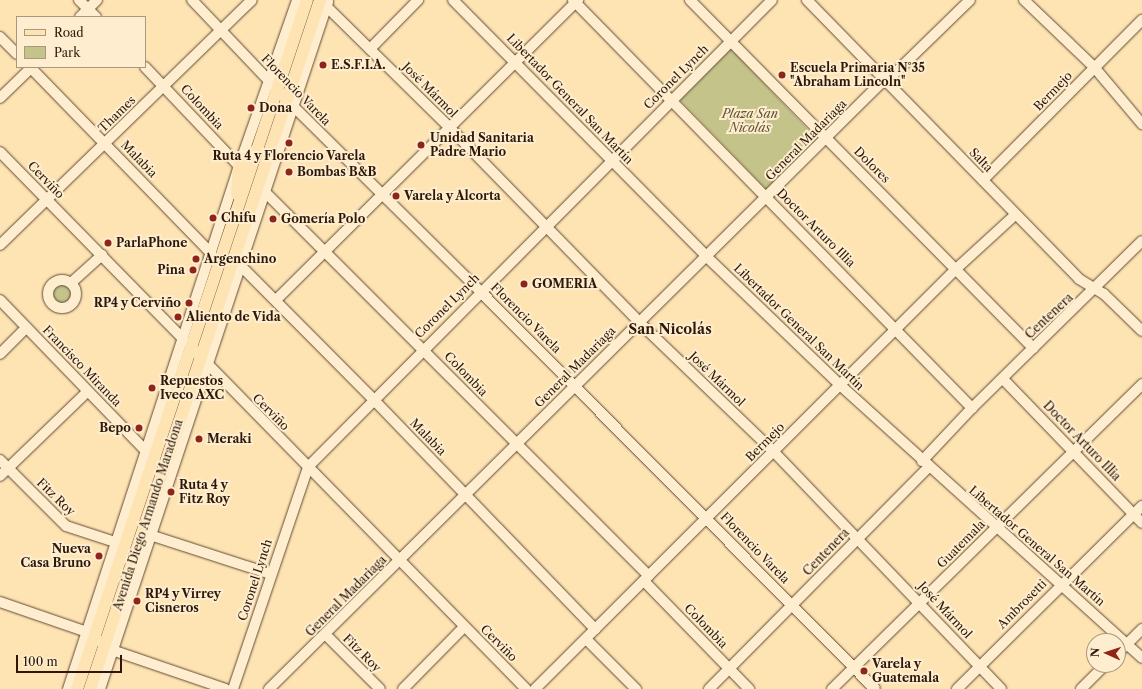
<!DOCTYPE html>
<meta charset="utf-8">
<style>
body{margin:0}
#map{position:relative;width:1142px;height:689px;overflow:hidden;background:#fee3b3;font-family:"Libre Caslon Text",serif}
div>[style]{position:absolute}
.green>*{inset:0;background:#c3c38a}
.round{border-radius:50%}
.roads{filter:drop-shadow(0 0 1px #604a34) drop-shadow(0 0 1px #604a34)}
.minor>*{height:10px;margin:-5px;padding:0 5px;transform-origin:5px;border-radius:5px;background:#feedce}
.minor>.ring{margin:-5px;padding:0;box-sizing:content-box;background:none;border:10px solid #feedce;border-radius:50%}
.major>*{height:12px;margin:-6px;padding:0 6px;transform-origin:6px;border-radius:6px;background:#fee3b3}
.dots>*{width:11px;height:11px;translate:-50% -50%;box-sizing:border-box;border:2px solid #feedce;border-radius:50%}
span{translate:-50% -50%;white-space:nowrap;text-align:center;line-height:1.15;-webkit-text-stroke:4px #feedce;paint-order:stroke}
.poi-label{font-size:12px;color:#2c1709;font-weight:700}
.left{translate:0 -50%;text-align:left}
.right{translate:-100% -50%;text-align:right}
.street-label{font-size:12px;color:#2c1709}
.park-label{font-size:12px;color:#615336;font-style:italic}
.quarter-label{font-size:14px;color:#2c1709;font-weight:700}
.legend{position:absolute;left:16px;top:16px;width:130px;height:52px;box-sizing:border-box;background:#feedce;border:1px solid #aa977f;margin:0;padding:5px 7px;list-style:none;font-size:12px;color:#2c1709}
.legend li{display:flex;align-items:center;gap:8px;height:20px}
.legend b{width:20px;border:1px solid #aa977f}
.north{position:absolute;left:1086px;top:633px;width:40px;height:40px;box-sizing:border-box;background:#feedce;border:1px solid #aa977f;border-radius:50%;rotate:273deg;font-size:11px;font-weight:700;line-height:16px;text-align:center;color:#2c1709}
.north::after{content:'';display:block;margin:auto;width:14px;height:18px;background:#8f2418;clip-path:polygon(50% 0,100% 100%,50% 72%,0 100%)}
.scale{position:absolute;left:16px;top:655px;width:106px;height:18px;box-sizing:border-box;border:2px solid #2c1709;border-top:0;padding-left:5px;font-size:12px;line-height:14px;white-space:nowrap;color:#2c1709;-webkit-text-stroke:3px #feedce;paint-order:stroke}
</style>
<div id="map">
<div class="green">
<i style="clip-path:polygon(731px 49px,819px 141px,768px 191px,680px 100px)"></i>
<i class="round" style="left:53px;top:285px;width:18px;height:18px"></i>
</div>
<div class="roads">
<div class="minor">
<i style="left:79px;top:0;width:24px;rotate:45deg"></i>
<i style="left:192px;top:0;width:148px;rotate:46.4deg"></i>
<i style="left:294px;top:107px;width:263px;rotate:44.7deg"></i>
<i style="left:481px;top:292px;width:559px;rotate:45.22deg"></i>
<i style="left:453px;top:0;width:360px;rotate:45.3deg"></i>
<i style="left:706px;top:256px;width:186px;rotate:43.9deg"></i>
<i style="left:840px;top:385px;width:407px;rotate:42.1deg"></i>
<i style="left:573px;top:0;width:571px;rotate:45.64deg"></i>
<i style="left:690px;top:0;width:489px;rotate:45.4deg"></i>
<i style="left:807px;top:0;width:390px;rotate:45.7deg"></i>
<i style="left:1079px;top:279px;width:29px;rotate:31deg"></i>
<i style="left:1104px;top:294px;width:53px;rotate:44.2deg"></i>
<i style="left:1024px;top:0;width:97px;rotate:43.7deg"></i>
<i style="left:1094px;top:67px;width:75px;rotate:49.9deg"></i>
<i style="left:327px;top:7px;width:171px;rotate:44.5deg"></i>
<i style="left:449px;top:127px;width:272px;rotate:45.7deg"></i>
<i style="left:639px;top:322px;width:187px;rotate:43.9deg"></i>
<i style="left:774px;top:452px;width:328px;rotate:46.2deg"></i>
<i style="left:80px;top:17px;width:24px;rotate:-45deg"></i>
<i style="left:0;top:37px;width:24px;rotate:45deg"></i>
<i style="left:370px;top:49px;width:69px;rotate:-45.6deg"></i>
<i style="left:30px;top:67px;width:260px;rotate:45.8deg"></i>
<i style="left:145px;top:67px;width:137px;rotate:46.5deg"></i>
<i style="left:0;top:98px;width:45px;rotate:-44.1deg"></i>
<i style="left:0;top:152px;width:752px;rotate:45.59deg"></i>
<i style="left:983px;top:180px;width:226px;rotate:-45.2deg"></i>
<i style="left:264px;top:191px;width:544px;rotate:45deg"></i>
<i style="left:0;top:245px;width:351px;rotate:-44.2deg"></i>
<i style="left:240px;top:265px;width:189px;rotate:45.2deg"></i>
<i style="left:373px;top:399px;width:320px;rotate:46deg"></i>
<i class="ring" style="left:48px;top:280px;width:18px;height:18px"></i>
<i style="left:71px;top:283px;width:42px;rotate:-42.1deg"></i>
<i style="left:0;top:300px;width:210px;rotate:46deg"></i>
<i style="left:276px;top:300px;width:426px;rotate:-44.8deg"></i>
<i style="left:0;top:354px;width:37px;rotate:-45deg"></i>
<i style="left:1003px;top:379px;width:200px;rotate:46deg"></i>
<i style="left:0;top:460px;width:93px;rotate:45deg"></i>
<i style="left:66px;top:526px;width:58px;rotate:18.1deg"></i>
<i style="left:922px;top:461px;width:73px;rotate:-46.7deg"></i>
<i style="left:972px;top:408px;width:238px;rotate:-44.5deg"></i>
<i style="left:0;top:476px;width:122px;rotate:-44deg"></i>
<i style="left:150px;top:535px;width:127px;rotate:17.9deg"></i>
<i style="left:644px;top:581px;width:151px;rotate:45.8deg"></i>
<i style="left:0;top:602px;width:92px;rotate:19deg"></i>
<i style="left:87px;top:632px;width:31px;rotate:36deg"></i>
<i style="left:112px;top:650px;width:120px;rotate:18.9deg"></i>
<i style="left:326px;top:635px;width:76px;rotate:45deg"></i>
<i style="left:586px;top:639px;width:71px;rotate:45deg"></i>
<i style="left:1118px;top:653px;width:34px;rotate:-45deg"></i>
<i style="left:68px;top:689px;width:550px;rotate:-71.89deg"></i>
<i style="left:239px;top:166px;width:176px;rotate:-70.7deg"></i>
<i style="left:100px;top:689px;width:724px;rotate:-71.64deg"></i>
<i style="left:233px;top:689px;width:234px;rotate:-71.3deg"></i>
<i style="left:308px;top:467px;width:658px;rotate:-45.18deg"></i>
<i style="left:269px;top:689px;width:860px;rotate:-44.72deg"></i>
<i style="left:880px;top:84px;width:20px;rotate:-37deg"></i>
<i style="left:896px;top:72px;width:103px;rotate:-44.2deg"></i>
<i style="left:403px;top:689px;width:87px;rotate:-45.5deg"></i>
<i style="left:535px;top:689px;width:595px;rotate:-44.93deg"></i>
<i style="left:956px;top:269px;width:80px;rotate:-42.5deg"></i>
<i style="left:709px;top:689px;width:313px;rotate:-45.3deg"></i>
<i style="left:832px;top:689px;width:435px;rotate:-44.5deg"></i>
<i style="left:957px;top:689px;width:260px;rotate:-44.7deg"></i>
<i style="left:1081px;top:689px;width:34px;rotate:-45deg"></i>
</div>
<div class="major">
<i style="left:237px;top:194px;width:28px;rotate:-86deg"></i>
<i style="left:239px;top:166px;width:23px;rotate:-43deg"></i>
<i style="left:77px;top:689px;width:726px;rotate:-71.54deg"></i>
<i style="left:90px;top:689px;width:726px;rotate:-71.54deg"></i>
</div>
</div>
<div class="dots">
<i style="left:323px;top:65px;background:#8f2418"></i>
<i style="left:782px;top:75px;background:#8f2418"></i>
<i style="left:251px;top:108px;background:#8f2418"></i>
<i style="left:289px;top:143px;background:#8f2418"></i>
<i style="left:421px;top:145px;background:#8f2418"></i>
<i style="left:289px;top:172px;background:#8f2418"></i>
<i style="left:396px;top:196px;background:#8f2418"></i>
<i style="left:213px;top:218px;background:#8f2418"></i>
<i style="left:273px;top:219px;background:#8f2418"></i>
<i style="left:108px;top:243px;background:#8f2418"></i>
<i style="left:196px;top:259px;background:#8f2418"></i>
<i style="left:193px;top:270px;background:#8f2418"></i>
<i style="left:524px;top:284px;background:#8f2418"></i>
<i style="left:189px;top:303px;background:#8f2418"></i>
<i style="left:178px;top:317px;background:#8f2418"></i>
<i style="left:152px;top:388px;background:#8f2418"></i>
<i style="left:139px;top:428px;background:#8f2418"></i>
<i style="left:199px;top:439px;background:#8f2418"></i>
<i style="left:171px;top:492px;background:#8f2418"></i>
<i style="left:99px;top:556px;background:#8f2418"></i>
<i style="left:137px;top:601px;background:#8f2418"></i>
<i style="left:864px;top:671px;background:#8f2418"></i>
</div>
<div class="poi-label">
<span class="left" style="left:331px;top:65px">E.S.F.I.A.</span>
<span class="left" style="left:790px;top:75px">Escuela Primaria N°35<br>"Abraham Lincoln"</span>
<span class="left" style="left:259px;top:108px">Dona</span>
<span class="left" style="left:430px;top:145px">Unidad Sanitaria<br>Padre Mario</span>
<span style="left:289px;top:156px">Ruta 4 y Florencio Varela</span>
<span class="left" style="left:297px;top:172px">Bombas B&amp;B</span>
<span class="left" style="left:404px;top:196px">Varela y Alcorta</span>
<span class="left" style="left:221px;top:218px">Chifu</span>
<span class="left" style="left:281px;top:219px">Gomería Polo</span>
<span class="left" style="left:116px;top:243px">ParlaPhone</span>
<span class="left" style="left:204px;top:259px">Argenchino</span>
<span class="right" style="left:185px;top:270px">Pina</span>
<span class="left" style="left:532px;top:284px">GOMERIA</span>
<span class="right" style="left:181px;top:303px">RP4 y Cerviño</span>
<span class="left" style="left:186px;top:317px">Aliento de Vida</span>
<span class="left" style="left:160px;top:388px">Repuestos<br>Iveco AXC</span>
<span class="right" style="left:131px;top:428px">Bepo</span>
<span class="left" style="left:207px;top:439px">Meraki</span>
<span class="left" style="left:179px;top:492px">Ruta 4 y<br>Fitz Roy</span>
<span class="right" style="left:91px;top:556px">Nueva<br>Casa Bruno</span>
<span class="left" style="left:145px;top:601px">RP4 y Virrey<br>Cisneros</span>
<span class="left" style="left:872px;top:671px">Varela y<br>Guatemala</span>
</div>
<div class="street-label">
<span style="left:676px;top:77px;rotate:-45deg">Coronel Lynch</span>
<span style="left:296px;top:90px;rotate:46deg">Florencio Varela</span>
<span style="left:430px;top:90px;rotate:45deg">José Mármol</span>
<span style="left:1053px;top:91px;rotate:-46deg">Bermejo</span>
<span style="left:570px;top:99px;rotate:46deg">Libertador General San Martín</span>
<span style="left:202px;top:107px;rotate:47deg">Colombia</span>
<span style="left:117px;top:114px;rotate:-44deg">Thames</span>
<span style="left:806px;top:140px;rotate:-45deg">General Madariaga</span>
<span style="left:139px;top:159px;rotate:46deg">Malabia</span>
<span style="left:981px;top:160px;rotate:46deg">Salta</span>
<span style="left:872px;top:165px;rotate:45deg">Dolores</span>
<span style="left:46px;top:180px;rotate:46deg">Cerviño</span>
<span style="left:816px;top:228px;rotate:45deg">Doctor Arturo Illia</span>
<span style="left:447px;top:306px;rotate:-45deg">Coronel Lynch</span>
<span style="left:1049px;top:316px;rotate:-43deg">Centenera</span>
<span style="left:526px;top:318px;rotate:45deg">Florencio Varela</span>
<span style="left:799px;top:327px;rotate:44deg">Libertador General San Martín</span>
<span style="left:82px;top:366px;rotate:46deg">Francisco Miranda</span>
<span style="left:575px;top:367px;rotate:-45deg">General Madariaga</span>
<span style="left:466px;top:374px;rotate:46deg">Colombia</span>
<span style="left:717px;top:379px;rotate:44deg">José Mármol</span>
<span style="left:271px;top:412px;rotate:45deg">Cerviño</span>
<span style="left:428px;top:437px;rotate:46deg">Malabia</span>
<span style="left:1082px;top:441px;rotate:46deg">Doctor Arturo Illia</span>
<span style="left:765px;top:442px;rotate:-45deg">Bermejo</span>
<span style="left:56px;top:497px;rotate:44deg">Fitz Roy</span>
<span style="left:148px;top:515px;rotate:-72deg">Avenida Diego Armando Maradona</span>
<span style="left:961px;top:544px;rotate:-45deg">Guatemala</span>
<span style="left:1037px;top:546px;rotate:41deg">Libertador General San Martín</span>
<span style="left:755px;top:548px;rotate:46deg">Florencio Varela</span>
<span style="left:826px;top:552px;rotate:-46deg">Centenera</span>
<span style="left:255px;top:580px;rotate:-72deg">Coronel Lynch</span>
<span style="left:346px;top:596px;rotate:-45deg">General Madariaga</span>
<span style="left:1022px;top:604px;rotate:-45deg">Ambrosetti</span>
<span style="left:945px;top:610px;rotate:47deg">José Mármol</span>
<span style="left:706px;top:626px;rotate:46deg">Colombia</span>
<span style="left:499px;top:643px;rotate:45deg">Cerviño</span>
<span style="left:362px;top:653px;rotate:45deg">Fitz Roy</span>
</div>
<div class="park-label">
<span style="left:750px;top:121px">Plaza San<br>Nicolás</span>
</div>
<div class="quarter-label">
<span style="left:670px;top:329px">San Nicolás</span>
</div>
<ul class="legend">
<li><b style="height:5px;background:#fee3b3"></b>Road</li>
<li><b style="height:11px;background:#c3c38a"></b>Park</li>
</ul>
<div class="north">N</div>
<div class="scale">100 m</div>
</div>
